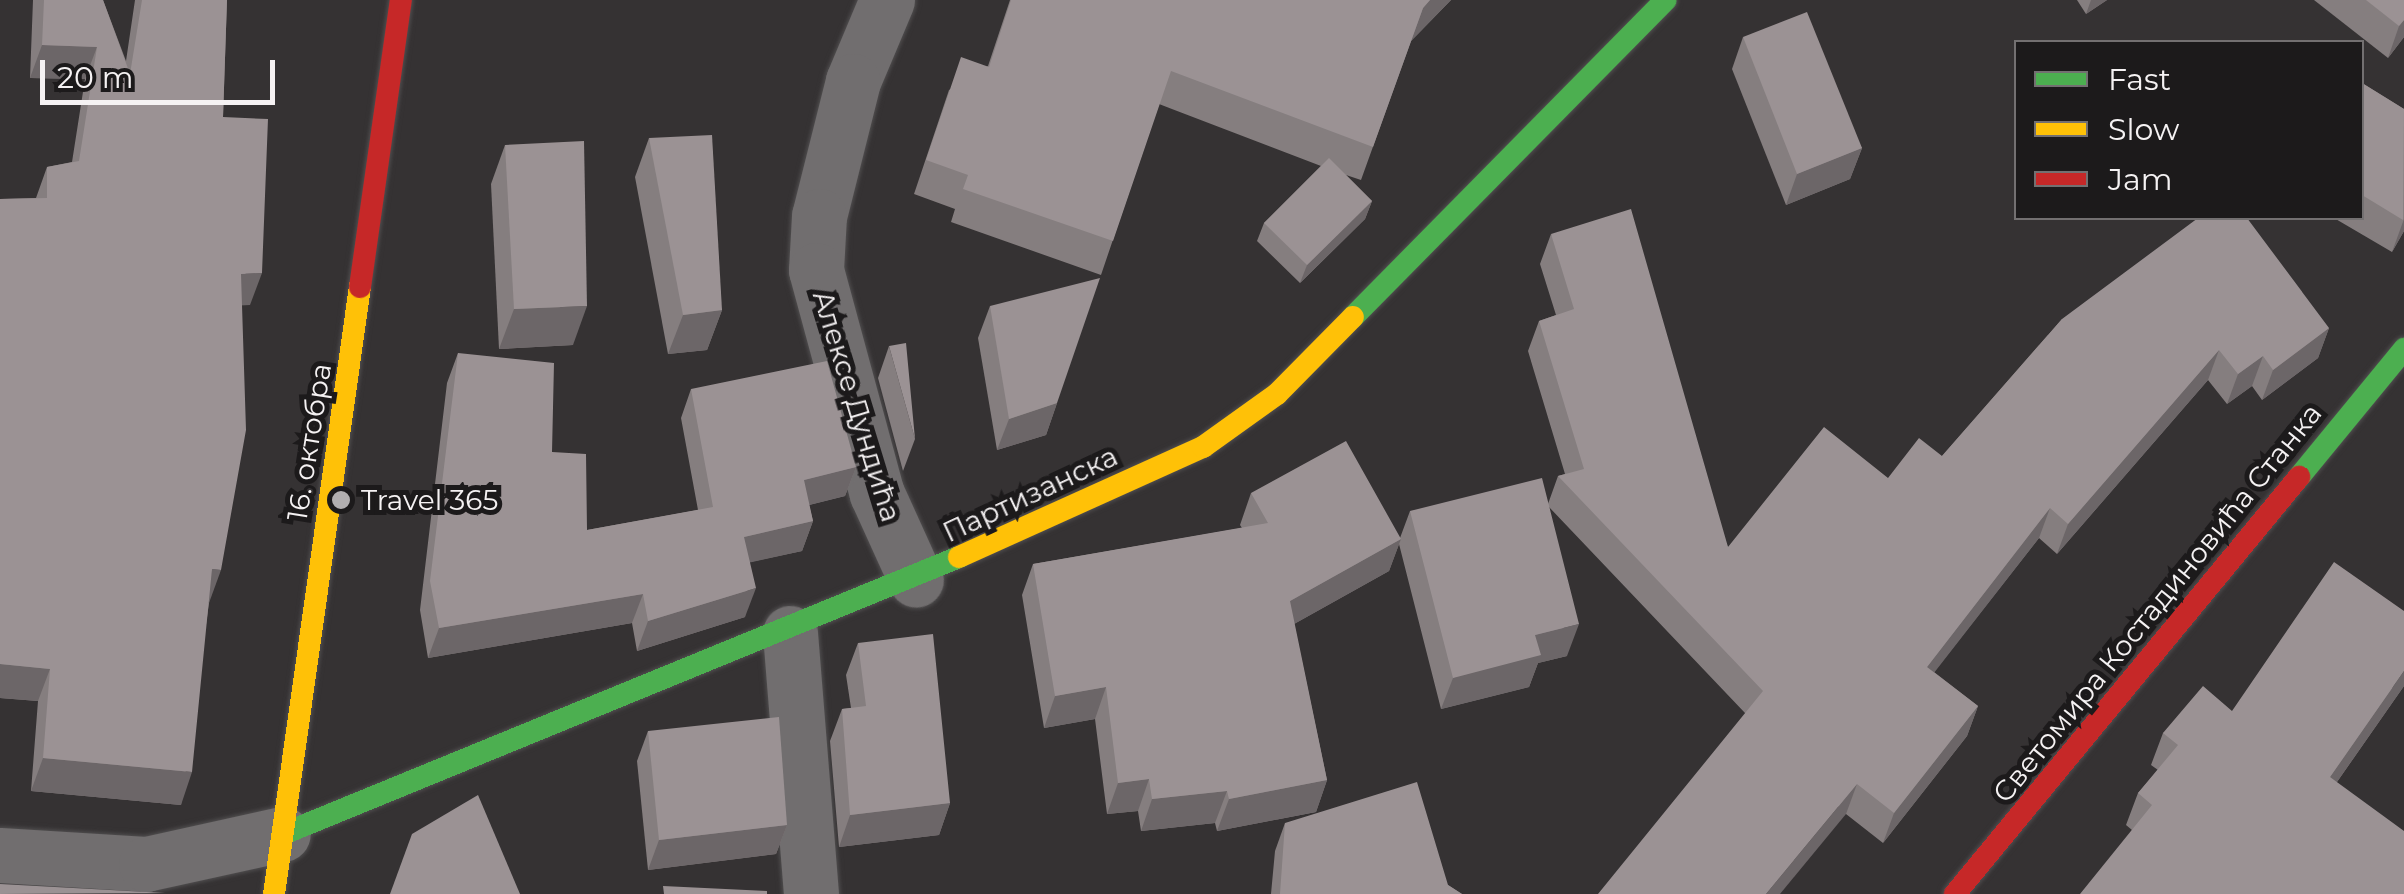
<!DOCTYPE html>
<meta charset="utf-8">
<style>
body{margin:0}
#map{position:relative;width:2404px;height:894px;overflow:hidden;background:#353233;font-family:Montserrat,sans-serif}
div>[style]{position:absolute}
.roads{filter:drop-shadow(0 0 2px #504e4f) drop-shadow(0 0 2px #504e4f)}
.street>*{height:55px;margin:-27.5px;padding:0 27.5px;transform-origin:27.5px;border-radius:27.5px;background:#716e6f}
.fast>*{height:22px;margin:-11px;padding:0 11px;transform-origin:11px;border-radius:11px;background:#4caf50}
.slow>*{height:22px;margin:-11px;padding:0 11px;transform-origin:11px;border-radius:11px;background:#ffc107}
.jam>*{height:22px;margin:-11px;padding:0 11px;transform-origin:11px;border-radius:11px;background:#c62828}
.wall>*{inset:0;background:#857e7f}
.shaded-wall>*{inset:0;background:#6c6668}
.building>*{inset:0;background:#9b9294}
.dots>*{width:28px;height:28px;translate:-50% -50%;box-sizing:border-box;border:5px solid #1c1a1b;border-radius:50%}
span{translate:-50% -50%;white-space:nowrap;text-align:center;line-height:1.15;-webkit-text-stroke:10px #1c1a1b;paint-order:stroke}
.street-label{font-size:28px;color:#f5f2f3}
.poi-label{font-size:28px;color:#f5f2f3}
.left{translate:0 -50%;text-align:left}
.legend{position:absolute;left:2014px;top:40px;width:350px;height:180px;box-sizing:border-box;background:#1c1a1b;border:2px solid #737071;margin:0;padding:12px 18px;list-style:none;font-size:30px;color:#f5f2f3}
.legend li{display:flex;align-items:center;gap:20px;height:50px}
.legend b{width:50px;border:2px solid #737071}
.scale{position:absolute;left:40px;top:60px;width:235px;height:45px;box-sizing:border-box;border:5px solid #f5f2f3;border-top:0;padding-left:12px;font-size:30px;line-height:35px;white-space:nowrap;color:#f5f2f3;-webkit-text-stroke:8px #1c1a1b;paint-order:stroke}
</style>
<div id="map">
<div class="roads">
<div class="street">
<i style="left:887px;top:0;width:88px;rotate:112.8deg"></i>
<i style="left:853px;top:81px;width:139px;rotate:104.1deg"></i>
<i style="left:819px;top:216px;width:54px;rotate:93.2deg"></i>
<i style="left:816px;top:270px;width:232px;rotate:74.8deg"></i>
<i style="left:877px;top:494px;width:94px;rotate:65.6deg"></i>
<i style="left:790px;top:633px;width:262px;rotate:85.4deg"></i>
<i style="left:0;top:855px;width:146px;rotate:3.5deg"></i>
<i style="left:146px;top:864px;width:140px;rotate:-12.4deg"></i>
</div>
<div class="fast">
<i style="left:1353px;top:317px;width:445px;rotate:-45.4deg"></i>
<i style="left:2299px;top:477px;width:166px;rotate:-50.6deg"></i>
<i style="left:283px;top:834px;width:731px;rotate:-22.28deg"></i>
</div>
<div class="slow">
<i style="left:959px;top:557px;width:268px;rotate:-24.3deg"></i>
<i style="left:1203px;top:447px;width:91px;rotate:-35.6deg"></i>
<i style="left:1277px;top:394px;width:108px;rotate:-45.4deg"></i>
<i style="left:274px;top:894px;width:613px;rotate:-81.94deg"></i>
</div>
<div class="jam">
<i style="left:360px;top:287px;width:290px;rotate:-81.9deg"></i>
<i style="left:1955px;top:894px;width:541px;rotate:-50.48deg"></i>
</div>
</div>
<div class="wall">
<i style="clip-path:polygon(33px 0,103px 0,126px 61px,135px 0,227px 0,223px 117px,250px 305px,242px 305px,209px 603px,181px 805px,31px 791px,38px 701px,0 698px,0 199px,36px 198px,47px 167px,72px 162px,85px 79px,30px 78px)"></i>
<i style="clip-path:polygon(1010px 0,1451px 0,1411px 41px,1361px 180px,1346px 175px,1372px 201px,1365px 219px,1300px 283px,1257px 241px,1264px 223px,1321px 166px,1159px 104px,1101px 275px,951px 222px,955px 209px,914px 194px,949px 90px,988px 66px)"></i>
<i style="clip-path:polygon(2077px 0,2107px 0,2086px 14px)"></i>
<i style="clip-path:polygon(2314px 0,2404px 0,2404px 37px,2388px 58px)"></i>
<i style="clip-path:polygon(1743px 37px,1862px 148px,1850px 179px,1786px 205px,1732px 69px)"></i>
<i style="clip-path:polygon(2362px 83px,2404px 109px,2404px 231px,2392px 252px,2334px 218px,2362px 218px)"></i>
<i style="clip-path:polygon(649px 138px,722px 310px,707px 350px,668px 354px,635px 177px)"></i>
<i style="clip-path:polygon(505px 145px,573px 345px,499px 349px,491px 184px)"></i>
<i style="clip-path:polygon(1551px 234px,1728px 547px,1942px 456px,2062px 319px,2329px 328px,2318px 358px,2262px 400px,2252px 386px,2227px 404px,2208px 380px,2057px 554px,2039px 538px,1934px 672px,1978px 706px,1967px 736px,1883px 843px,1846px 814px,1745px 713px,1549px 507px,1567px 656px,1538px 663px,1529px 687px,1441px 709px,1399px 544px,1389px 571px,1294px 624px,1327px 780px,1316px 812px,1217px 831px,1215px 823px,1141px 831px,1138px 811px,1107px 814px,1095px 719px,1044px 728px,1022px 595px,1033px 564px,1242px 528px,1240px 525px,1251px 493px,1400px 538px,1410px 511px,1548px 504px,1558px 476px,1565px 474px,1528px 351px,1539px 321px,1556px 315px,1540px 264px)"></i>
<i style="clip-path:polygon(990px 306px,1057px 403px,1046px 435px,997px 450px,978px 338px)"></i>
<i style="clip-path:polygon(889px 346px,915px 439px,903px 471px,878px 378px)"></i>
<i style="clip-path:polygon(458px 353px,552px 452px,587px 530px,698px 510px,681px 418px,691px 389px,856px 467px,845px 496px,809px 505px,813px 521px,802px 551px,750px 562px,745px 617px,637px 651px,632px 623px,428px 658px,420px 610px,447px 383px)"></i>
<i style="clip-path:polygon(858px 643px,950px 803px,939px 835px,839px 847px,830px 741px,842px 709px,851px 708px,846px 675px)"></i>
<i style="clip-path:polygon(2404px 686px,2337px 782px,2132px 830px,2126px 825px,2138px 793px,2158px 770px,2151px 765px,2163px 733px,2232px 711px)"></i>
<i style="clip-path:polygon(648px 731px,787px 825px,776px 854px,648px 870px,637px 761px)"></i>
<i style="clip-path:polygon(1285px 823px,1448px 885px,1462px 894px,1271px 894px,1275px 851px)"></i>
</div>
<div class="shaded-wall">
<i style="clip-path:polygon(1430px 0,1451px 0,1411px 41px,1423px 8px)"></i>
<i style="clip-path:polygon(2091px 0,2107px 0,2086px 14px)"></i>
<i style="clip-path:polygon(2404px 20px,2404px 37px,2388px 58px,2399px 26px)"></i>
<i style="clip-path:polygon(42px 45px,97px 47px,85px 79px,30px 78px)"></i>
<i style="clip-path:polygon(1862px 148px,1850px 179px,1786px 205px,1797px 174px)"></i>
<i style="clip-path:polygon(1372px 201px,1365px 219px,1300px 283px,1307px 265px)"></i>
<i style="clip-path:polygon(2404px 219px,2404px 231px,2392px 252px)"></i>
<i style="clip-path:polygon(262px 273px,250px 305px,230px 306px,241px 274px)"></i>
<i style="clip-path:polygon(587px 306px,573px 345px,499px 349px,514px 309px)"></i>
<i style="clip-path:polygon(722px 310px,707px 350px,668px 354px,683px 315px)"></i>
<i style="clip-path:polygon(2329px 328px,2318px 358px,2262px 400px,2273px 370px)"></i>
<i style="clip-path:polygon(2219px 350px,2208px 380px,2057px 554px,2068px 524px)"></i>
<i style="clip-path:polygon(2263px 356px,2252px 386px,2227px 404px,2238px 374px)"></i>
<i style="clip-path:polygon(1057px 403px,1046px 435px,997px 450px,1009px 419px)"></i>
<i style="clip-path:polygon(856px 467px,845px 496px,793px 509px,804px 480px)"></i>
<i style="clip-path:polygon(2050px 508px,2039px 538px,1916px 696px,1927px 667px)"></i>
<i style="clip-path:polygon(813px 521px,802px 551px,734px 566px,744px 537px)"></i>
<i style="clip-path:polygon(1401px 539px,1389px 571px,1278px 633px,1290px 601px)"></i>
<i style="clip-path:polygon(212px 569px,221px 570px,209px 603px,200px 602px)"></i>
<i style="clip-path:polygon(756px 588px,745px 617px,637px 651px,648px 621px)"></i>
<i style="clip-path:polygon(643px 594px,632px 623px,428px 658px,439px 628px)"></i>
<i style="clip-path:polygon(1579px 624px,1567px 656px,1538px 663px,1529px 687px,1441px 709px,1453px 678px,1535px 635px)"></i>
<i style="clip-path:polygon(0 664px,50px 669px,38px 701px,0 698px)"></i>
<i style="clip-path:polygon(2404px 671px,2404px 686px,2318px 809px,2330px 777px)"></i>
<i style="clip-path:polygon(1106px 687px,1095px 719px,1044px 728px,1055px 696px)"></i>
<i style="clip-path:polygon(1978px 706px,1967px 736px,1883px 843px,1894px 813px)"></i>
<i style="clip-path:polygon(43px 758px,192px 772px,181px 805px,31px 791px)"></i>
<i style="clip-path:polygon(1149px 779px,1138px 811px,1107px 814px,1118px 783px)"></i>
<i style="clip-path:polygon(1327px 780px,1316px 812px,1217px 831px,1229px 799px)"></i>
<i style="clip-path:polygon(1857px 784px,1846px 814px,1780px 894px,1766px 894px)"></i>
<i style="clip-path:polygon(1227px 791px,1215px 823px,1141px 831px,1152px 799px)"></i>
<i style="clip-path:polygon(950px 803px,939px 835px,839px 847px,850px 815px)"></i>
<i style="clip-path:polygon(787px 825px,776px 854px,648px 870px,659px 840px)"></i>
</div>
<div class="building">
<i style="clip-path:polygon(44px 0,103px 0,130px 74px,142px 0,227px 0,223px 117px,268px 119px,262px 273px,241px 274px,246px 430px,221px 570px,212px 569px,192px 772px,43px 758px,50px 669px,0 664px,0 199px,47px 198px,47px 167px,79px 161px,97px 47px,42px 45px)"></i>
<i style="clip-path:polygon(1011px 0,1430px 0,1423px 8px,1373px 147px,1171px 71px,1113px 241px,963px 189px,968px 175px,926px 160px,961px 57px,989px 67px)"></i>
<i style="clip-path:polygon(2366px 0,2404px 0,2404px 20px,2399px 26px)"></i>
<i style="clip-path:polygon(1807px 12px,1862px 148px,1797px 174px,1743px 37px)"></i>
<i style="clip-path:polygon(2362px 83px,2404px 109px,2403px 220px,2362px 195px)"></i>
<i style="clip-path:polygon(712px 135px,722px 310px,683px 315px,649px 138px)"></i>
<i style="clip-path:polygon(584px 141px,587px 306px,514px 309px,505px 145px)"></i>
<i style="clip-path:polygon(1329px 158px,1372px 201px,1307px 265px,1264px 223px)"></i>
<i style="clip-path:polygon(1631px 209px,1728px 547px,1824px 427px,1888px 478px,1919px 438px,1942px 456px,2062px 319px,2198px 218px,2247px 218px,2329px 328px,2273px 370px,2263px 356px,2238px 374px,2219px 350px,2068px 524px,2050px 508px,1927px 667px,1978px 706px,1894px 813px,1857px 784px,1766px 894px,1598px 894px,1763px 691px,1558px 476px,1584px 469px,1539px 321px,1574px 309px,1551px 234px)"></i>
<i style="clip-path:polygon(1100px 278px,1057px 403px,1009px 419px,990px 306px)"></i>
<i style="clip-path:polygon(906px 343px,915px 439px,889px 346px)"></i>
<i style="clip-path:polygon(458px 353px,554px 363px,552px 452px,586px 454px,587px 530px,713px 507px,691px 389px,827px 361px,856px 467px,804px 480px,813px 521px,744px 537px,756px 588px,648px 621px,643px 594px,439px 628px,430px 581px)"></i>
<i style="clip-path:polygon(1346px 441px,1401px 539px,1290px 601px,1327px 780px,1229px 799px,1227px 791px,1152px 799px,1149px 779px,1118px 783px,1106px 687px,1055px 696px,1033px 564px,1268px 523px,1251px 493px)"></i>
<i style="clip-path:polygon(1542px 478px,1579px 624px,1535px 635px,1541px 655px,1453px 678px,1410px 511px)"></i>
<i style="clip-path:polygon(2334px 562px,2404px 611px,2404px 671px,2330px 777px,2404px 831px,2404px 894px,2080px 894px,2152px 805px,2138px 793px,2178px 745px,2163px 733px,2203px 686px,2232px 711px)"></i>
<i style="clip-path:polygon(933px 634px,950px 803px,850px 815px,842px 709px,866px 706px,858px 643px)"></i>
<i style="clip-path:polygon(779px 717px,787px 825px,659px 840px,648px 731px)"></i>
<i style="clip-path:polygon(1417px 782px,1448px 885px,1462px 894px,1280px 894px,1285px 823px)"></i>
<i style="clip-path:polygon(478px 795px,520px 894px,390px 894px,412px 834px)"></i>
<i style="clip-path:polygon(0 884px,165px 893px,0 894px)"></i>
<i style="clip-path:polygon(663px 886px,767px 891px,767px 894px,664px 894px)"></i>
</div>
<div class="dots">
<i style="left:341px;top:500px;background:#b2afb0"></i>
</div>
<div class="street-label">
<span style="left:857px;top:406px;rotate:73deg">Алексе Дундића</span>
<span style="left:309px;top:442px;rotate:-81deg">16. октобра</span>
<span style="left:1030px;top:494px;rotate:-25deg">Партизанска</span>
<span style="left:2157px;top:603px;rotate:-51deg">Светомира Костадиновића Станка</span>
</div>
<div class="poi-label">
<span class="left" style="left:361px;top:500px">Travel 365</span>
</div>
<ul class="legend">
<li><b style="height:12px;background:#4caf50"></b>Fast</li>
<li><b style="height:12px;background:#ffc107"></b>Slow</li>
<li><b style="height:12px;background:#c62828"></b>Jam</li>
</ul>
<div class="scale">20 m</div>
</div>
